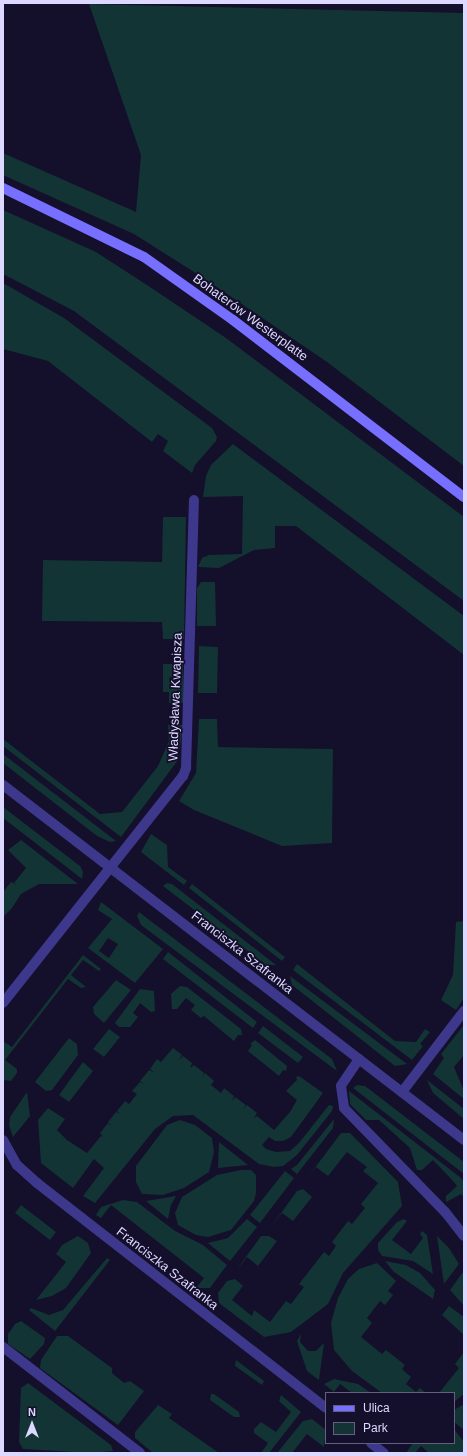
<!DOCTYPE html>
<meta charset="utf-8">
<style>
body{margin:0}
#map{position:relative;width:467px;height:1456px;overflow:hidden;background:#140f2a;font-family:Helvetica,sans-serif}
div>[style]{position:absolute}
.green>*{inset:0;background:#123434}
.street>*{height:10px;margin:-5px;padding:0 5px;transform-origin:5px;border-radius:5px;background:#3d388b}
.secondary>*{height:10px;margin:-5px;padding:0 5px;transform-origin:5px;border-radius:5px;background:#766fff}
span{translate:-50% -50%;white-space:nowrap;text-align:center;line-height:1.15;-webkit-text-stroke:3.5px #140f2a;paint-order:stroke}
.street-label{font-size:13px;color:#ddd8ff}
.frame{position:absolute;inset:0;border:4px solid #ddd8ff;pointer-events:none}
.legend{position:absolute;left:325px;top:1392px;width:130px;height:52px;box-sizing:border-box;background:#140f2a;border:1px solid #645f7f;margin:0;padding:5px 7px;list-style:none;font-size:12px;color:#ddd8ff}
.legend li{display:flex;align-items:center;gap:8px;height:20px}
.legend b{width:20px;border:1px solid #645f7f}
.north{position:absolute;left:12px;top:1404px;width:40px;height:40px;-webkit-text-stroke:3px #140f2a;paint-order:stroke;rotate:0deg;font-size:11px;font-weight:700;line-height:16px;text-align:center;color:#ddd8ff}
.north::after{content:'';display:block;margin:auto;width:14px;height:18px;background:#ddd8ff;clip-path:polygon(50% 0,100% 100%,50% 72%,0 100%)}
</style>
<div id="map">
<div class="green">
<i style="clip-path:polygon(89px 4px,464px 13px,464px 466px,327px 362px,205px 279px,134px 234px,3px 175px,3px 153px,136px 212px,141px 155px)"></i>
<i style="clip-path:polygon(3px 210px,96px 252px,150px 287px,226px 338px,464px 517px,464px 601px,74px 311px,3px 274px)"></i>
<i style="clip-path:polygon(3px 283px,64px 318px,212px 428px,217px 437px,216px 441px,195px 465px,192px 473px,163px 451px,168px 441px,158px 434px,152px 442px,48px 361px,3px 349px)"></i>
<i style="clip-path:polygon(233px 444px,464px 616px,464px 655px,296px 526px,275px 526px,275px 548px,254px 550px,219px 568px,198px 567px,202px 558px,209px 555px,242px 554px,243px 496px,203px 497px,206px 476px,211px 465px)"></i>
<i style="clip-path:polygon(163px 517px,186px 517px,184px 639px,163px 639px,162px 622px,42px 621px,43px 560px,162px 562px)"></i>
<i style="clip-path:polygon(201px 582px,215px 582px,216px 626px,197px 626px,197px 588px)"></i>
<i style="clip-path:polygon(199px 646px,218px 647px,217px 693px,198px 693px)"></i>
<i style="clip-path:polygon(163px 664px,183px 664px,184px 703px,169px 703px,169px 692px,163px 692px)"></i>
<i style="clip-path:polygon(199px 719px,217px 719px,218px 747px,333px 749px,332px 843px,282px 846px,194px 810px,179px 801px,196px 773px)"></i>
<i style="clip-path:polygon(168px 725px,183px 725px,178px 760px,121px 837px,3px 746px,3px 739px,100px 814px,122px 812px,158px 766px,169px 741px)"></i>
<i style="clip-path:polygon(3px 754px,116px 841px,110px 842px,97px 836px,3px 763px)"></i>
<i style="clip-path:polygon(3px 807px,80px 866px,83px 872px,82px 879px,3px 818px)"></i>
<i style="clip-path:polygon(151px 834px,167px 845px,168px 867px,187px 881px,184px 885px,141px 852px)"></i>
<i style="clip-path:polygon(21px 840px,78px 884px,39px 884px,21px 894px,12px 908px,3px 917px,3px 892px,11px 882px,17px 885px,14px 883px,26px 868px,8px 850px)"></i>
<i style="clip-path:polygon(167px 883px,172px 884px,276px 965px,266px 965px,163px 886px)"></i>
<i style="clip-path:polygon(192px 884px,285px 957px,282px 961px,189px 888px)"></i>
<i style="clip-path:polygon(evenodd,101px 902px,163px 949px,135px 983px,88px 948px,112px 919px,98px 910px,101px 902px,108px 938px,118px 944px,109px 958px,99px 951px,108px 938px)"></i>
<i style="clip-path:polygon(139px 912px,332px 1059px,337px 1071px,141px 925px,137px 916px)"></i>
<i style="clip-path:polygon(464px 921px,464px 998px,456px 1010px,441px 1000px,453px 975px,456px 922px)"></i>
<i style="clip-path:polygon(168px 952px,257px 1022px,253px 1028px,163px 959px)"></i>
<i style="clip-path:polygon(83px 955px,101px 969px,99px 971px,83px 960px,71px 975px,86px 987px,81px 988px,68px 979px,5px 1060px,17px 1069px,17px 1073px,11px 1081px,3px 1080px,3px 1041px,12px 1047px)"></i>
<i style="clip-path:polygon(297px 964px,395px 1041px,416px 1042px,425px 1029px,430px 1032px,420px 1044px,423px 1046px,412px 1060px,293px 970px)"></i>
<i style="clip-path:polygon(290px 976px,407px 1064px,395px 1066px,292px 985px)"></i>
<i style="clip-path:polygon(116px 980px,131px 990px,104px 1023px,94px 1014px,93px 1007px)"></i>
<i style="clip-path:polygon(180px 986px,187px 987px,241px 1029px,242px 1035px,238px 1035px,234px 1041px,204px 1016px,201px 1018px,191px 1010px,195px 1005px,186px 998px,177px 1009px,172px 1009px,171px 994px)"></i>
<i style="clip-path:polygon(140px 989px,154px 991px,155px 1011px,151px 1012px,140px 1003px,133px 1013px,138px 1017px,130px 1027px,119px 1027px,115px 1023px)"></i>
<i style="clip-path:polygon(464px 1025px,464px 1055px,454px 1067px,464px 1091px,464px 1099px,433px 1074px,444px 1058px,441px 1054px)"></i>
<i style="clip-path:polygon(263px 1026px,303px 1057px,298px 1063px,258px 1033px)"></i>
<i style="clip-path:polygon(109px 1029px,120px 1037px,104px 1057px,93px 1049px)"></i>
<i style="clip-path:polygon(69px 1038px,77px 1044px,78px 1055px,52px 1090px,46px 1091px,35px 1082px)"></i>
<i style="clip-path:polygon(255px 1040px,287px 1066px,286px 1071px,283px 1070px,279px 1076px,248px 1051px,252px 1045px,250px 1044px)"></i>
<i style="clip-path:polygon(173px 1048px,182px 1055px,179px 1060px,183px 1056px,192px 1063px,190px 1068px,194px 1065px,204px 1073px,202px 1077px,205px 1073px,214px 1081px,211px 1085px,221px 1093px,224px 1088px,234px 1096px,232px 1101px,235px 1097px,246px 1105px,243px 1109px,247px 1105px,257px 1113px,254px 1118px,257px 1116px,274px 1130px,290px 1112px,297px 1100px,286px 1091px,297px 1080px,296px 1077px,299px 1076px,323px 1093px,291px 1137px,283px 1141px,275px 1141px,269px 1137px,262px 1145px,266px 1149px,276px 1152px,290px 1151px,299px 1143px,329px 1105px,333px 1106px,332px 1111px,297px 1155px,283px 1166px,274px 1167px,259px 1164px,193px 1115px,173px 1116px,155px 1129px,95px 1203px,83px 1196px,104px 1168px,94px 1159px,73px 1188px,41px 1163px,38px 1120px,48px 1108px,65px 1119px,57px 1130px,67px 1140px,87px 1153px,101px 1136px,103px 1137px,100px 1133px,108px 1123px,112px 1126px,108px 1122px,116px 1112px,120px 1114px,117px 1111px,125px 1101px,129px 1104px,137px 1094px,132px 1091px,140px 1082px,144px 1084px,140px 1081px,149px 1070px,154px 1072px,150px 1069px,157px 1059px,161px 1062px)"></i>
<i style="clip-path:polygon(83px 1062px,93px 1071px,69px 1102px,59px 1095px)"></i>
<i style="clip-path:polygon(427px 1080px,464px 1109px,464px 1119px,433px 1093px)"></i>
<i style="clip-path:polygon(357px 1085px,365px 1086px,464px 1162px,464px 1174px,353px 1088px)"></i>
<i style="clip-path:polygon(349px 1091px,461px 1178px,464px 1182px,464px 1197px,461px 1194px,446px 1202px,446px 1196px,457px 1186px,453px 1181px,433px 1160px,422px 1170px,417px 1170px,410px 1148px,379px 1120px,366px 1120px,350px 1104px)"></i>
<i style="clip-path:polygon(27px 1092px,30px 1116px,13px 1137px,9px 1125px,10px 1117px)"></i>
<i style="clip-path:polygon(334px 1119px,333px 1128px,297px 1174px,291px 1169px,297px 1165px)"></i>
<i style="clip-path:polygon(180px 1120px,195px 1125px,212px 1138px,214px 1152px,209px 1172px,184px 1188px,163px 1195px,142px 1194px,136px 1182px,136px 1166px,167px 1125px)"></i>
<i style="clip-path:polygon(341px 1133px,350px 1133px,398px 1182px,402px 1206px,343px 1273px,328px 1304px,291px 1332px,264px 1337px,219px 1303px,218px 1293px,227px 1281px,235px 1279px,243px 1286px,232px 1300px,252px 1316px,254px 1310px,270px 1322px,286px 1301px,291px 1304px,304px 1287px,299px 1284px,324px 1252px,329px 1256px,336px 1246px,332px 1242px,348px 1221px,352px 1224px,365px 1208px,361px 1204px,378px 1183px,363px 1171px,367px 1167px,347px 1152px,328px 1176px,316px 1167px,305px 1181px)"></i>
<i style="clip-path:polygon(219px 1142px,248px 1165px,218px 1168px)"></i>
<i style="clip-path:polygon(241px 1170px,251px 1170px,256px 1175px,256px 1193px,254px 1201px,231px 1230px,208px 1237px,196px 1235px,178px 1225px,175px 1213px,182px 1197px,217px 1175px)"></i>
<i style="clip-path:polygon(285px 1171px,294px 1178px,260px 1223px,250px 1215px)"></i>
<i style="clip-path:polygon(303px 1189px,312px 1197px,293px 1221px,282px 1213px,271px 1227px,297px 1191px)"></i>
<i style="clip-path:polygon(176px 1196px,171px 1205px,168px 1219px,146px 1201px)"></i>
<i style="clip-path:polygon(123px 1200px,137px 1202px,175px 1231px,203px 1245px,227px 1265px,210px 1288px,196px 1288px,204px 1278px,111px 1205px,101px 1218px,96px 1215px,101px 1207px)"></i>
<i style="clip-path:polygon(21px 1205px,56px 1232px,50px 1240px,15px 1213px)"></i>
<i style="clip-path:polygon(247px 1219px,257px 1227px,230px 1261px,208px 1243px,228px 1238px)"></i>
<i style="clip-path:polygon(404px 1219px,407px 1221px,392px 1240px,411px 1254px,423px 1238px,420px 1234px,422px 1231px,427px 1235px,433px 1274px,413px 1261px,382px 1256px,378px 1250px,378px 1243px,397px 1222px)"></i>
<i style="clip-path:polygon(78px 1236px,88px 1243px,91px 1253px,66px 1288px,52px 1296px,36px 1300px,66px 1262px,56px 1254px,62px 1245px)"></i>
<i style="clip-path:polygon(261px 1236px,269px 1236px,277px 1241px,258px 1266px,247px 1257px,235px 1272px)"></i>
<i style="clip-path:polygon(437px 1236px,449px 1248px,459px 1264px,444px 1284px)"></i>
<i style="clip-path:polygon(107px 1258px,110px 1260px,55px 1331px,29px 1310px,31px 1308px,49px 1315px,63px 1310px)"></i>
<i style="clip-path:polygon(385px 1261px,406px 1265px,420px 1273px,435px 1290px,433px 1299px,394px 1272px)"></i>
<i style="clip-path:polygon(377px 1263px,396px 1281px,388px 1291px,393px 1295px,385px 1305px,380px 1301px,367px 1318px,372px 1323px,361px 1337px,382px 1354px,386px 1350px,405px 1365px,402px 1369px,411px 1377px,406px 1384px,416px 1392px,420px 1388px,426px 1393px,382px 1393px,352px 1371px,334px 1350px,331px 1323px,338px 1298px,348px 1279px,359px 1269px)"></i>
<i style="clip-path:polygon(463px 1272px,464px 1275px,464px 1306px,450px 1290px)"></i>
<i style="clip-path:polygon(449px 1306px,464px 1317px,464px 1335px,442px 1315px)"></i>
<i style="clip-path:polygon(21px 1321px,45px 1338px,44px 1344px,30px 1359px,8px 1344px,8px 1334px,15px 1324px)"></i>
<i style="clip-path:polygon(301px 1334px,300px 1342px,308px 1351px,316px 1351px,324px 1343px,319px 1380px,307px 1371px,297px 1341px)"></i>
<i style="clip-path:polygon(57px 1336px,68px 1336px,112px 1368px,112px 1373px,124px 1383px,130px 1381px,144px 1391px,118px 1425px,40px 1368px,41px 1360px)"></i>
<i style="clip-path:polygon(464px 1352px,464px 1394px,454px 1402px,454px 1393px,439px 1393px,459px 1368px,455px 1364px)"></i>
<i style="clip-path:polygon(236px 1360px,264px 1381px,262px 1385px,235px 1366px)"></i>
<i style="clip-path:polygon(334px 1379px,358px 1384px,371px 1393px,352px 1393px,340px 1384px,334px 1392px,324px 1384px)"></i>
<i style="clip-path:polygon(28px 1383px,111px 1445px,113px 1451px,92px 1453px,23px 1449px,19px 1442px,21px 1388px)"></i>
<i style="clip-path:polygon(211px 1394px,214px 1394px,239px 1412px,240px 1417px,234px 1417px,210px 1400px)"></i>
<i style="clip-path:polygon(281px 1395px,301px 1412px,269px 1453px,261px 1453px,268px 1443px,254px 1433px,254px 1429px,261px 1422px,276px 1432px,291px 1412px,279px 1401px)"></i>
<i style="clip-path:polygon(464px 1404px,464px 1430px,454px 1422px,454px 1410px)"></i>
<i style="clip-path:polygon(158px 1405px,172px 1414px,169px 1418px,219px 1453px,153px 1453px,135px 1438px,135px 1432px)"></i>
<i style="clip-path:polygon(312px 1419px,326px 1430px,324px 1447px,307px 1434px,292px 1453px,277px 1453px,303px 1421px)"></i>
<i style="clip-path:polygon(454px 1429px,464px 1442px,464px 1453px,429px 1453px,421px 1446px,415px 1453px,406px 1453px,413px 1443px,454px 1443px)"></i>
</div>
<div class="street">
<i style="left:3px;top:785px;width:582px;rotate:37.6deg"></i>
<i style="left:3px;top:1003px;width:290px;rotate:-51.6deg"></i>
<i style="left:183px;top:776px;width:9px;rotate:-69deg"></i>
<i style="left:186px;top:768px;width:268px;rotate:-88.3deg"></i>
<i style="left:359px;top:1059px;width:32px;rotate:124deg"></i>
<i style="left:341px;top:1086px;width:22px;rotate:82deg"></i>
<i style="left:344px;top:1108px;width:146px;rotate:45.8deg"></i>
<i style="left:446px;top:1213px;width:29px;rotate:52deg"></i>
<i style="left:402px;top:1092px;width:102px;rotate:-52.6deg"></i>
<i style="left:3px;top:1140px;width:29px;rotate:61deg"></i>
<i style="left:17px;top:1165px;width:27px;rotate:42deg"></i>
<i style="left:37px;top:1183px;width:366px;rotate:37.9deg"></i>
<i style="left:3px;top:1347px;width:173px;rotate:37.7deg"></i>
<i style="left:371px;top:1443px;width:16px;rotate:38deg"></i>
</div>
<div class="secondary">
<i style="left:3px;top:188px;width:157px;rotate:26.1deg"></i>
<i style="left:144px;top:257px;width:109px;rotate:35.3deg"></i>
<i style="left:233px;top:320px;width:291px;rotate:37.5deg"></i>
</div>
<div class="street-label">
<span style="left:250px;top:318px;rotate:36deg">Bohaterów Westerplatte</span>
<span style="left:176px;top:697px;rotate:-88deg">Władysława Kwapisza</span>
<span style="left:242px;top:953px;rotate:38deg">Franciszka Szafranka</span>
<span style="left:167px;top:1269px;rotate:38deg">Franciszka Szafranka</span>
</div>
<div class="frame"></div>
<ul class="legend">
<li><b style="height:5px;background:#766fff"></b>Ulica</li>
<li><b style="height:11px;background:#123434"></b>Park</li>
</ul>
<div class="north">N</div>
</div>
